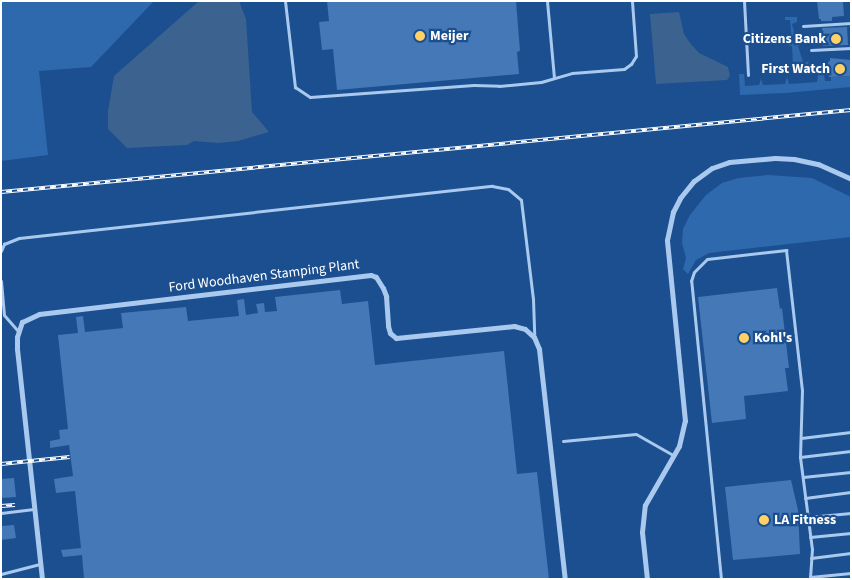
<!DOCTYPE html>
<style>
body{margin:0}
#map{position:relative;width:852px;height:580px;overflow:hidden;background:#1b4f8f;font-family:"Source Sans 3",sans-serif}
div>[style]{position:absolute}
.green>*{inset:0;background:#2e69ad}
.water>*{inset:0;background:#3c6290}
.building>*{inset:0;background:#4478b7}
.service>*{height:3px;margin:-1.5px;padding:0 1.5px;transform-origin:1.5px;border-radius:1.5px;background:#a9c9ee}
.minor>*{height:5px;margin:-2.5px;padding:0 2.5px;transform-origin:2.5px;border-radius:2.5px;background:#a9c9ee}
.rail>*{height:4px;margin-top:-2px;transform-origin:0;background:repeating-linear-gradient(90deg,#1b4f8f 0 5.5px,#fff 0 11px);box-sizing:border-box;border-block:1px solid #fff}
.dots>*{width:14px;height:14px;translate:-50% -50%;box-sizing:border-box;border:2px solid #1b4f8f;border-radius:50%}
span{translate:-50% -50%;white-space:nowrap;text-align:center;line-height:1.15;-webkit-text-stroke:4.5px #1b4f8f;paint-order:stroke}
.poi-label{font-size:14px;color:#fff;font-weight:700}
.left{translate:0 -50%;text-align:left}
.right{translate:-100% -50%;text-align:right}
.street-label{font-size:14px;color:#fff}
.frame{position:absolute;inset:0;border:2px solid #fff;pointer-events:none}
</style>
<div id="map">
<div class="green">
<i style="clip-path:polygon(1px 1px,154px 1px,91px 67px,39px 71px,48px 155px,1px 161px)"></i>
<i style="clip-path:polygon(785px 17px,797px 17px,797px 22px,792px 24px,797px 43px,804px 43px,798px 46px,803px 62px,809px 62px,806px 67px,787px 69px,788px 66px,793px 66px,792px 46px,786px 45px,792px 42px,790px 20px,785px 20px)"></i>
<i style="clip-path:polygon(739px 74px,744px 74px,745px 86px,759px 85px,761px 79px,763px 85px,785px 84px,787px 77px,789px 84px,817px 82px,818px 75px,824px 75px,825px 81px,831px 81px,831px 77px,851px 76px,851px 87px,786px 93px,740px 95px)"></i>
<i style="clip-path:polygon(768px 175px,812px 178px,851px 197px,851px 237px,709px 253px,696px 260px,688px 274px,683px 269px,686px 258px,682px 243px,683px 229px,690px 215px,706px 195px,722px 183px,738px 178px)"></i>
</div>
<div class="water">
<i style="clip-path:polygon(199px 1px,239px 1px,246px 19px,252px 112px,269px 132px,238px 141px,218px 143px,194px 141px,187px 145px,127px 148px,108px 129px,108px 111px,114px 76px)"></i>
<i style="clip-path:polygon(679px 12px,684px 34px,690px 43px,699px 53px,728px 67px,730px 76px,727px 80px,656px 84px,650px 14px)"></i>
</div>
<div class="building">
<i style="clip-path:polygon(327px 1px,516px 1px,520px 51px,517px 52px,519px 74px,337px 90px,333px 49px,322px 50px,319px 22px,329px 21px)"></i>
<i style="clip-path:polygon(817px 1px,843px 1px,844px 16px,832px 17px,832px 21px,821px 21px,821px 19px,819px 19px)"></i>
<i style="clip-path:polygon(847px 27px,848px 45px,823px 46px,822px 28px)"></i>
<i style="clip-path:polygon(830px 58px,851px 60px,851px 76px,829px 77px,828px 62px,830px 61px)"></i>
<i style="clip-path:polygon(777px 288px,780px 309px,782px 308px,789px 368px,785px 368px,788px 391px,744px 396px,746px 419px,712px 423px,698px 297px)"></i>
<i style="clip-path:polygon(340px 290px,342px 304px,368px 301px,375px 365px,504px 351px,517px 474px,537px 472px,549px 579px,84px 579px,82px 555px,63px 557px,61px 550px,81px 548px,75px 491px,56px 493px,54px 479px,73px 476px,69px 445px,50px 448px,50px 441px,60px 439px,59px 430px,68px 429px,58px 335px,78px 333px,76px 317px,83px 316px,85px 332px,123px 328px,121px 313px,186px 307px,188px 321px,239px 316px,237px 300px,244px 299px,246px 315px,258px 313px,256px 304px,264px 303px,265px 312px,277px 311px,275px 297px)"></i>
<i style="clip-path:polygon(14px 478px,16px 497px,1px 498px,1px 479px)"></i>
<i style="clip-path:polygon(791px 480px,798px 510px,800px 554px,733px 560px,725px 487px)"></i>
<i style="clip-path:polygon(14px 525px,16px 538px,1px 540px,1px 526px)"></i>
</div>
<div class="service">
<i style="left:285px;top:1px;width:87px;rotate:83.4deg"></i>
<i style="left:295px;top:87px;width:18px;rotate:34deg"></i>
<i style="left:310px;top:97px;width:164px;rotate:-4.2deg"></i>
<i style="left:474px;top:85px;width:25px;rotate:2deg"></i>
<i style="left:499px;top:86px;width:42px;rotate:-5.4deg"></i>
<i style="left:541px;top:82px;width:32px;rotate:-16deg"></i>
<i style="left:572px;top:73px;width:52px;rotate:-4.4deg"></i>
<i style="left:624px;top:69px;width:9px;rotate:-36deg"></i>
<i style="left:631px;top:64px;width:9px;rotate:-58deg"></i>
<i style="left:636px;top:56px;width:55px;rotate:-94.2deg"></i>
<i style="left:547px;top:1px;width:77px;rotate:84.8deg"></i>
<i style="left:744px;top:1px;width:74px;rotate:86.9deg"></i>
<i style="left:803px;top:26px;width:48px;rotate:-3.6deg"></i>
<i style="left:811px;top:50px;width:40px;rotate:-2.9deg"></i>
<i style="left:1px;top:251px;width:8px;rotate:-67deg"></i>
<i style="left:4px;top:244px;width:16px;rotate:-22deg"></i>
<i style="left:19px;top:238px;width:476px;rotate:-6.3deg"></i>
<i style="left:492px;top:186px;width:16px;rotate:11deg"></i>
<i style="left:508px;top:189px;width:17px;rotate:40deg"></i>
<i style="left:521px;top:200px;width:100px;rotate:83.1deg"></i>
<i style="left:533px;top:299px;width:36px;rotate:88deg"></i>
<i style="left:1px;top:281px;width:34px;rotate:85deg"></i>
<i style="left:4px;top:315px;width:21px;rotate:49deg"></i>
<i style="left:801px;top:438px;width:50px;rotate:-6.8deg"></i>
<i style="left:563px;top:441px;width:73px;rotate:-5.5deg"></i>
<i style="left:636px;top:434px;width:43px;rotate:29.6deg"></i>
<i style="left:800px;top:457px;width:51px;rotate:-6.7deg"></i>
<i style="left:803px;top:477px;width:48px;rotate:-5.9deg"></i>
<i style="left:805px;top:498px;width:46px;rotate:-7.4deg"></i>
<i style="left:1px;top:513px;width:33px;rotate:-7deg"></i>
<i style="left:808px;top:517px;width:43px;rotate:-5.3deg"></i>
<i style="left:810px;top:537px;width:41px;rotate:-5.6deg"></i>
<i style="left:811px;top:558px;width:40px;rotate:-7.1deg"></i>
<i style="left:1px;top:574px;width:40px;rotate:-14.4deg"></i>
<i style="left:810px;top:577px;width:41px;rotate:-5.6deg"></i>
<i style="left:721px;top:579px;width:300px;rotate:-95.7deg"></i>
<i style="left:691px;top:281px;width:9px;rotate:-72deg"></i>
<i style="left:694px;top:272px;width:18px;rotate:-45deg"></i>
<i style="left:707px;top:259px;width:80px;rotate:-6.5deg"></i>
<i style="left:786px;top:250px;width:141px;rotate:83.5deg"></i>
<i style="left:802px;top:390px;width:67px;rotate:91.7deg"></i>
<i style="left:800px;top:457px;width:93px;rotate:82.6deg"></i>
<i style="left:812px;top:549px;width:30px;rotate:94deg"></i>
</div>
<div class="minor">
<i style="left:42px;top:579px;width:231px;rotate:-96.2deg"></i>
<i style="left:17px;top:349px;width:12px;rotate:-90deg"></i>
<i style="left:17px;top:337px;width:16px;rotate:-72deg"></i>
<i style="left:22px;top:322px;width:19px;rotate:-25deg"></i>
<i style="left:39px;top:314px;width:334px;rotate:-6.7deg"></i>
<i style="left:371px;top:275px;width:5px;rotate:22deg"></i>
<i style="left:376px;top:277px;width:13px;rotate:58deg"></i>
<i style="left:383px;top:288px;width:9px;rotate:69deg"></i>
<i style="left:386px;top:296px;width:30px;rotate:86deg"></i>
<i style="left:388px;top:326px;width:7px;rotate:74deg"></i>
<i style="left:390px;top:333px;width:8px;rotate:40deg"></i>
<i style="left:396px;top:338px;width:119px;rotate:-5.8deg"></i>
<i style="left:514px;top:326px;width:11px;rotate:15deg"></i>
<i style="left:525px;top:329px;width:12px;rotate:42deg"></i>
<i style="left:534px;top:337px;width:13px;rotate:67deg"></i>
<i style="left:539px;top:349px;width:231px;rotate:83.6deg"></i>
<i style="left:647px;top:579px;width:47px;rotate:-96.1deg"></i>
<i style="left:642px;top:532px;width:27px;rotate:-84deg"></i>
<i style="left:645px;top:505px;width:68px;rotate:-60deg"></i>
<i style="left:679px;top:446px;width:26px;rotate:-77deg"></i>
<i style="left:685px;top:421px;width:182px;rotate:-95.7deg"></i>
<i style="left:667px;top:240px;width:29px;rotate:-78deg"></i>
<i style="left:673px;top:212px;width:16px;rotate:-63deg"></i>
<i style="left:680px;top:198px;width:22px;rotate:-51deg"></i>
<i style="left:694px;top:181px;width:22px;rotate:-36deg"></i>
<i style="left:712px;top:168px;width:18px;rotate:-19deg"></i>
<i style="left:729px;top:162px;width:46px;rotate:-5deg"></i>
<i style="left:775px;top:158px;width:19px;rotate:3deg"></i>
<i style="left:794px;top:159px;width:25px;rotate:12deg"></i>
<i style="left:818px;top:164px;width:36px;rotate:24deg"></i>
</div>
<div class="rail">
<i style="left:1px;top:192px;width:854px;rotate:-5.51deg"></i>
<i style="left:1px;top:464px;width:69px;rotate:-5.8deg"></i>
<i style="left:1px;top:506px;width:14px;rotate:-4deg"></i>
</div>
<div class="dots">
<i style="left:420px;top:36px;background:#ffd166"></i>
<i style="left:836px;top:39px;background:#ffd166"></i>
<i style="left:840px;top:69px;background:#ffd166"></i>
<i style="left:744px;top:338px;background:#ffd166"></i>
<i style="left:764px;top:520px;background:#ffd166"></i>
</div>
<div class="poi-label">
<span class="left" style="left:430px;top:36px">Meijer</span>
<span class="right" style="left:826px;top:39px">Citizens Bank</span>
<span class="right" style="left:830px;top:69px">First Watch</span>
<span class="left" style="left:754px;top:338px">Kohl's</span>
<span class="left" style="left:774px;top:520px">LA Fitness</span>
</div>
<div class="street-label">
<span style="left:264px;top:276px;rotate:-7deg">Ford Woodhaven Stamping Plant</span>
</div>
<div class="frame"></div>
</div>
